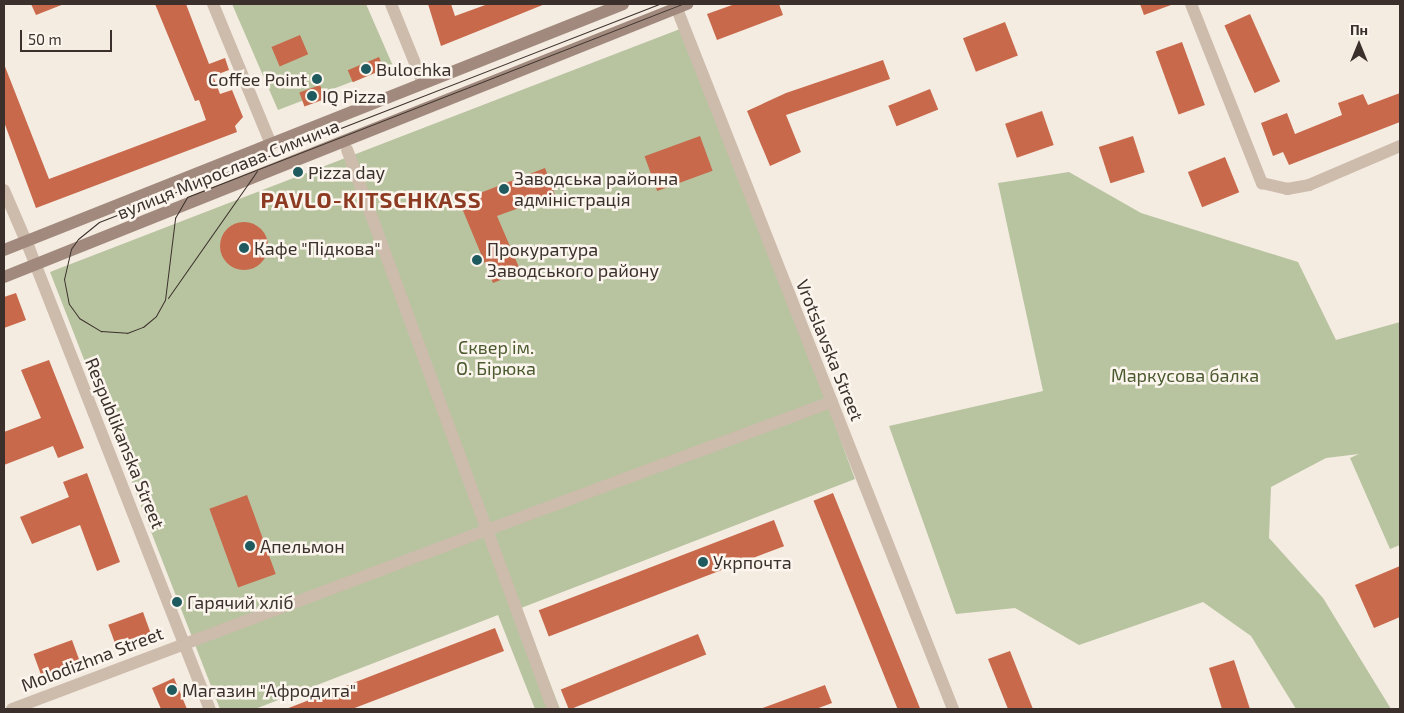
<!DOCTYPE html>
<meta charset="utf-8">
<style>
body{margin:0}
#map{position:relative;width:1404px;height:713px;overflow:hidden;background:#f4ebe1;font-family:"Exo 2",sans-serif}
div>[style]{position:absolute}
.green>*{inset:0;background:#b8c4a0}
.building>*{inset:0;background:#c8694b;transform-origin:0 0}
.round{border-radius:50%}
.street>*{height:12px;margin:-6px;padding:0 6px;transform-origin:6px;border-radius:6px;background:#cdbbac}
.secondary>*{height:12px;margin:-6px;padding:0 6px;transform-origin:6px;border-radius:6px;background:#a18a7d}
.tram>*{height:1px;margin:-0.5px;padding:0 0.5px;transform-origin:0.5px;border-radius:0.5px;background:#3b302b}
.dots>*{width:14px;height:14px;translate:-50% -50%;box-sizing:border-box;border:2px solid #fbf5ee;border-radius:50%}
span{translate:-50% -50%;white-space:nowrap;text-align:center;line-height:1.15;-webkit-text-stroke:5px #fbf5ee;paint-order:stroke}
.poi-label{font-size:18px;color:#3b302b}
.left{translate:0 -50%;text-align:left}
.right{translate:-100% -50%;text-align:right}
.street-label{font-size:18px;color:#3b302b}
.park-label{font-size:18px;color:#4a5a2e}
.district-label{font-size:22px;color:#8c3b22;font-weight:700;letter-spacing:1px}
.frame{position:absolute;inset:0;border:5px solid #3b302b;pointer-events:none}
.north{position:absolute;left:1334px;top:20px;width:50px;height:50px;-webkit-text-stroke:4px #fbf5ee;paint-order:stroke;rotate:0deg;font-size:14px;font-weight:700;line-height:20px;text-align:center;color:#3b302b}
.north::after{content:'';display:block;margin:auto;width:18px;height:22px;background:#3b302b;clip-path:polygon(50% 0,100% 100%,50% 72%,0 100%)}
.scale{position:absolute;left:20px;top:30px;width:92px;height:22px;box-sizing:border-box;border:2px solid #3b302b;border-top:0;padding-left:6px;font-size:15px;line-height:18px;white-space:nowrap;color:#3b302b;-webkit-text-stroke:4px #fbf5ee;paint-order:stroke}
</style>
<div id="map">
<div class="green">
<div style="clip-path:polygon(232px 4px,366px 4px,393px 66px,278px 110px)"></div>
<div style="clip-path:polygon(680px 29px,756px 210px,855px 479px,521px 608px,560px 709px,535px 709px,498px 615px,255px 709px,220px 709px,50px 272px)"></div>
<div style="clip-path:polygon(1069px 172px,1141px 213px,1298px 262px,1336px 340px,1400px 322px,1400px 545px,1390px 549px,1350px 458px,1359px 454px,1326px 458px,1271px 487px,1269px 538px,1323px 598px,1391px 709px,1296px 709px,1251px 636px,1203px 602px,1079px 645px,1015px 608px,956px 614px,889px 426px,1043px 391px,998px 183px)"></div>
</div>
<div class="building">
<div style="clip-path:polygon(31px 4px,64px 4px,36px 15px)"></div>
<div style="clip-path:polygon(155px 4px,186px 4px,209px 64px,225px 58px,229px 70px,213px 76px,220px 94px,232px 90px,243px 117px,235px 126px,237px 132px,36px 208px,4px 122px,4px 64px,49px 179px,206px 120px,199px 100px,195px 101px)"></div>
<div style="clip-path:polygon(428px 4px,451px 4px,455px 16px,488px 4px,545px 4px,441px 46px)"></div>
<div style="clip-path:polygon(735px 4px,779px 4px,783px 15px,717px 40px,707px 14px)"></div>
<div style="clip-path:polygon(1140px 4px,1170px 4px,1171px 5px,1144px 15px)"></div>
<div style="left:1250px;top:14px;width:74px;height:28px;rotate:66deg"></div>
<div style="left:1005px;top:22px;width:36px;height:45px;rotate:69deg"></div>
<div style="left:300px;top:35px;width:21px;height:31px;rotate:67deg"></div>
<div style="left:1182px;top:42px;width:67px;height:28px;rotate:70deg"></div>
<div style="left:379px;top:57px;width:13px;height:34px;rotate:67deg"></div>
<div style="clip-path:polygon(883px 60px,890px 79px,786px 115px,801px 152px,770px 166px,747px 111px,786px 93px)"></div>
<div style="left:320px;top:85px;width:15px;height:22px;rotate:70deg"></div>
<div style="left:930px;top:89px;width:22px;height:45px;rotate:68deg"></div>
<div style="clip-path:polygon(1400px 93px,1400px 122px,1289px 165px,1283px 152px,1273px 156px,1261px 123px,1287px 113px,1295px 134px,1342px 115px,1338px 103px,1363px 94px,1368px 105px)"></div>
<div style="left:1042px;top:111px;width:36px;height:39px;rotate:71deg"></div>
<div style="left:700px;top:136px;width:37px;height:59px;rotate:70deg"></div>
<div style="left:1133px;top:136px;width:38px;height:36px;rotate:72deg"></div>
<div style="left:1225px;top:157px;width:38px;height:40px;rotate:68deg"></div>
<div style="clip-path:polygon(545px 168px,555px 195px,497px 216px,521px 272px,493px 283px,459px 201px)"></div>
<div class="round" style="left:220px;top:222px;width:48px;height:48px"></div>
<div style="clip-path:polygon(16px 293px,26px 320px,4px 328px,4px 297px)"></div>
<div style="clip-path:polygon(49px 360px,84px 448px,58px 458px,53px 446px,4px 465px,4px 432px,41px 418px,21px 370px)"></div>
<div style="clip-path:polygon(87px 473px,120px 562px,97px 571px,80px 525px,32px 544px,20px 517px,69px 497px,63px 482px)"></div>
<div style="left:833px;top:493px;width:232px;height:21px;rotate:68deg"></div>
<div style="left:247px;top:495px;width:84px;height:40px;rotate:70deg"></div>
<div style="left:774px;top:520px;width:28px;height:252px;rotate:69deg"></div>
<div style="clip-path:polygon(1400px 566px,1400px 617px,1374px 628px,1355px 585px)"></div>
<div style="left:143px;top:612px;width:30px;height:37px;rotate:70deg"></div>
<div style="clip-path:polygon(495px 628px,504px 651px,352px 709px,286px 709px)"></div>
<div style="left:698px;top:634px;width:22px;height:148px;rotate:68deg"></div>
<div style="left:72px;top:640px;width:29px;height:41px;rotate:70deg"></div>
<div style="clip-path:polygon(1010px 651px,1033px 709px,1008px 709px,988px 659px)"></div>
<div style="clip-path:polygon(1234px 660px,1250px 709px,1222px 709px,1209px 668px)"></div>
<div style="clip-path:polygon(174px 678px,187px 709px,161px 709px,152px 688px)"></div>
<div style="clip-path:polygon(825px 685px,832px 703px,816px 709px,760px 709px)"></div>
</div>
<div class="street">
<div style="left:213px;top:4px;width:152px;rotate:67.5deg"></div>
<div style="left:391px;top:4px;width:85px;rotate:67.9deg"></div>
<div style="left:675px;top:4px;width:758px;rotate:68.48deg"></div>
<div style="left:1191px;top:4px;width:193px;rotate:68.4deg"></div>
<div style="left:1262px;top:183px;width:26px;rotate:13deg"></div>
<div style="left:1287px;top:189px;width:22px;rotate:-10deg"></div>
<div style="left:1309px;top:185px;width:99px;rotate:-23.2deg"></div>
<div style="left:4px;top:190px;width:63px;rotate:66.7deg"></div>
<div style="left:29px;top:248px;width:495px;rotate:68.6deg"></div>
<div style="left:12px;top:709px;width:508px;rotate:-20.65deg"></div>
<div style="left:487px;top:530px;width:405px;rotate:-110.2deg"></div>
<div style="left:553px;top:709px;width:191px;rotate:-110.2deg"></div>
<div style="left:487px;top:530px;width:368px;rotate:-20.4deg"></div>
</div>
<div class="secondary">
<div style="left:4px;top:250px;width:666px;rotate:-21.67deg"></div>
<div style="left:4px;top:277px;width:736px;rotate:-21.79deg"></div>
</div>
<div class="tram">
<div style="left:659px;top:4px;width:601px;rotate:158.73deg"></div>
<div style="left:99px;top:222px;width:27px;rotate:141deg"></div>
<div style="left:78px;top:239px;width:12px;rotate:125deg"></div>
<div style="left:71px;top:249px;width:31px;rotate:103deg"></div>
<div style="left:64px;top:279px;width:25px;rotate:79deg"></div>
<div style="left:69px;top:304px;width:17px;rotate:54deg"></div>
<div style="left:79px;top:318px;width:26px;rotate:31deg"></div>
<div style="left:101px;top:331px;width:26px;rotate:4deg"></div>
<div style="left:127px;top:333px;width:17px;rotate:-21deg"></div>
<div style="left:143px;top:327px;width:17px;rotate:-40deg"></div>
<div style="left:156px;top:316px;width:18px;rotate:-61deg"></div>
<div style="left:165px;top:300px;width:83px;rotate:-83deg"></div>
<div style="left:175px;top:218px;width:24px;rotate:-60deg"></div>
<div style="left:187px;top:197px;width:531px;rotate:-21.3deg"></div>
<div style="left:168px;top:298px;width:155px;rotate:-55deg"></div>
</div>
<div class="dots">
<div style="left:366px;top:69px;background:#1f5a5e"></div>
<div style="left:317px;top:79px;background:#1f5a5e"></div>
<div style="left:312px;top:96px;background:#1f5a5e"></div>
<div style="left:298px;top:172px;background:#1f5a5e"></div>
<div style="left:504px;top:189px;background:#1f5a5e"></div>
<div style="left:244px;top:248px;background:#1f5a5e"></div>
<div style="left:477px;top:260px;background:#1f5a5e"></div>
<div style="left:250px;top:546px;background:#1f5a5e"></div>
<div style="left:703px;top:562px;background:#1f5a5e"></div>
<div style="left:177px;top:602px;background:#1f5a5e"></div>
<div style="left:172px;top:690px;background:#1f5a5e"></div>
</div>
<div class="poi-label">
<span class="left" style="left:376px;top:69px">Bulochka</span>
<span class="right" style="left:307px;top:79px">Coffee Point</span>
<span class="left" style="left:322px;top:96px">IQ Pіzza</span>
<span class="left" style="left:308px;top:172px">Pizza day</span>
<span class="left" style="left:514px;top:189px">Заводська районна<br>адміністрація</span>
<span class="left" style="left:254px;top:248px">Кафе "Підкова"</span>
<span class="left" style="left:487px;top:260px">Прокуратура<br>Заводського району</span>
<span class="left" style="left:260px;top:546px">Апельмон</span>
<span class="left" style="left:713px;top:562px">Укрпочта</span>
<span class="left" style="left:187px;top:602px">Гарячий хліб</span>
<span class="left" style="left:182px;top:690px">Магазин "Афродита"</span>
</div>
<div class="street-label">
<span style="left:228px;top:169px;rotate:-22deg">вулиця Мирослава Симчича</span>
<span style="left:830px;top:350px;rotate:68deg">Vrotslavska Street</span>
<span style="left:125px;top:443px;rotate:68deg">Respublikanska Street</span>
<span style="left:92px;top:659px;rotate:-21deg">Molodizhna Street</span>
</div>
<div class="park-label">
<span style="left:496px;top:358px">Сквер ім.<br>О. Бірюка</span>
<span style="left:1185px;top:375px">Маркусова балка</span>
</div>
<div class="district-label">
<span style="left:371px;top:200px">PAVLO-KITSCHKASS</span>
</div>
<div class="frame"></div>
<div class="north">Пн</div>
<div class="scale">50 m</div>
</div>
